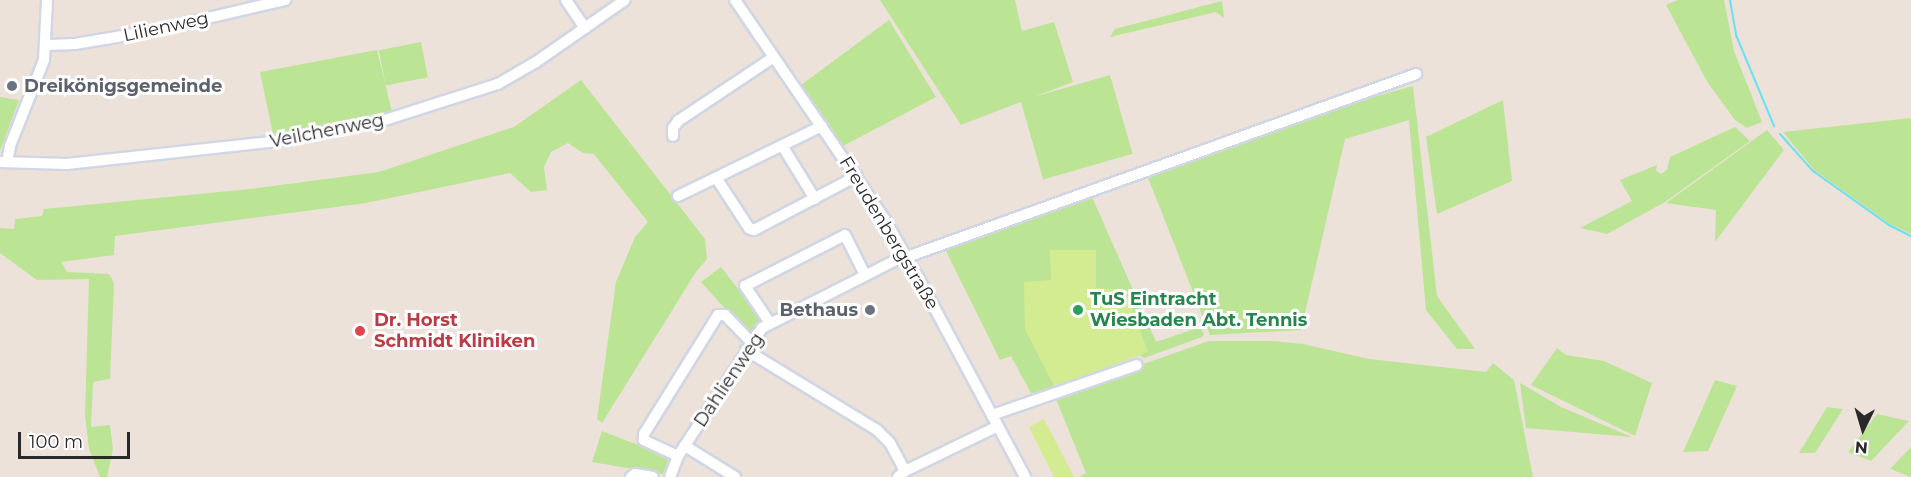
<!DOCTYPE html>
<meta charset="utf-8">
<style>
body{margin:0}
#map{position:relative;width:1911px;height:477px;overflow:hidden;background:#ece2da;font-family:Montserrat,sans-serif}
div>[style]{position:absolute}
.green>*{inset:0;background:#bce495;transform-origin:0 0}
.pitch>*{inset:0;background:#d3ec91}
.stream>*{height:2px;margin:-1px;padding:0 1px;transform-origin:1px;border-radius:1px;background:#6ae1f1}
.roads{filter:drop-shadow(2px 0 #d0d6e3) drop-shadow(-2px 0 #d0d6e3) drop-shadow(0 2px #d0d6e3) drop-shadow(0 -2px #d0d6e3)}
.minor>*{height:10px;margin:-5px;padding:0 5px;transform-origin:5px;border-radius:5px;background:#fff}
.dots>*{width:16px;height:16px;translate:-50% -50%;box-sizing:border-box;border:3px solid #fff;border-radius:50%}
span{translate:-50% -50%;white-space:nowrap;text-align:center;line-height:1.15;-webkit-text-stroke:6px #fff;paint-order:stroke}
.street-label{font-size:18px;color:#292929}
.worship-label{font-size:18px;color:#5b616d;font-weight:700}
.left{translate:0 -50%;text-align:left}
.right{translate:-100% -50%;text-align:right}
.leisure-label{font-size:18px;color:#27864d;font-weight:700}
.health-label{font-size:18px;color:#be3a42;font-weight:700}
.north{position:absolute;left:1833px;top:399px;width:60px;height:60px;-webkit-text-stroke:4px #fff;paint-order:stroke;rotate:185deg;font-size:16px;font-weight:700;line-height:24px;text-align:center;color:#292929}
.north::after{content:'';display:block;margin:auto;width:21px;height:27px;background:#292929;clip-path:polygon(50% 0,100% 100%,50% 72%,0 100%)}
.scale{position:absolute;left:18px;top:432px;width:112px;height:27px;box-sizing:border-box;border:3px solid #292929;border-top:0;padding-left:8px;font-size:18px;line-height:21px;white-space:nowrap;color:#292929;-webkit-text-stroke:4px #fff;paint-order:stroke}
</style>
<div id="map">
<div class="green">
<div style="clip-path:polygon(880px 0,1015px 0,1022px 31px,1054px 22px,1073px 82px,961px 125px)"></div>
<div style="clip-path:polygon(1678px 0,1724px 0,1734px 51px,1762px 122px,1747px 128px,1735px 120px,1708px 83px,1666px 5px)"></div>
<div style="clip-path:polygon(1222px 1px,1224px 18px,1216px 12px,1110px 37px,1115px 29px)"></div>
<div style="clip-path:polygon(889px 20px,936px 97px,843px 146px,801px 85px)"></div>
<div style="left:421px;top:42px;width:36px;height:43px;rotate:79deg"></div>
<div style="clip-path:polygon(377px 50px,392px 112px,332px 126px,273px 134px,260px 72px)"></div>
<div style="left:1110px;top:75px;width:82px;height:93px;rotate:74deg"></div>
<div style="clip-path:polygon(581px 80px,705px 239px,707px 259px,696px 272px,602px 423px,597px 419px,616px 282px,635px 237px,648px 222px,594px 154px,583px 153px,568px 143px,551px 152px,544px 167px,547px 190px,531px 192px,510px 173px,366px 203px,115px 236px,114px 255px,61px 262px,67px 272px,109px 274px,114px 283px,110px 379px,93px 382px,91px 427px,110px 425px,113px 449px,107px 477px,100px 477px,89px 449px,85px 415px,89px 279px,37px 280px,0 253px,0 228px,14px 229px,15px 219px,42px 216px,44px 209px,250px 189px,379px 172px,514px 127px)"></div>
<div style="clip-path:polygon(1413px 86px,1437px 296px,1475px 349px,1457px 349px,1426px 310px,1409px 120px,1345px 139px,1301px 330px,1210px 335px,1147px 175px,1353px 103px)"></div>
<div style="clip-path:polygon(0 97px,19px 100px,0 151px)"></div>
<div style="clip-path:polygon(1503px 100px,1512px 181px,1437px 214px,1426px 137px)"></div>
<div style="clip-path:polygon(1911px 118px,1911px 234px,1890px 224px,1814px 170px,1783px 132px)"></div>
<div style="clip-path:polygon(1735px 127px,1750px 141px,1665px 202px,1607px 234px,1580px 228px,1632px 201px,1620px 180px,1657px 165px,1656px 171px,1661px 174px,1667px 170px,1670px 157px)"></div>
<div style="clip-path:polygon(1767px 130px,1784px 150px,1715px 242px,1716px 210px,1666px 203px)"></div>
<div style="clip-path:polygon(1092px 197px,1156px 342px,1200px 327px,1204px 334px,1202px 337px,1144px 358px,1139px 355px,1147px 351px,1096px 288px,1051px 250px,1051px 281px,1025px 329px,1055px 387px,1032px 395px,1011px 356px,1000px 360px,944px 247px)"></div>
<div style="clip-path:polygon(721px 267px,762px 320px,748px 334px,701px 282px)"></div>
<div style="clip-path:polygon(1209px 341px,1273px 341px,1303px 344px,1369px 359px,1486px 372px,1493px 363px,1514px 380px,1533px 477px,1079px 477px,1086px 473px,1056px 399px,1135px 367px)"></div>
<div style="clip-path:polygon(1557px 348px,1566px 355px,1604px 361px,1652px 383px,1635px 436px,1531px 385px)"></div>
<div style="clip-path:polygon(1715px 380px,1737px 386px,1708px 451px,1683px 452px)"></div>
<div style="clip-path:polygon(1520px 383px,1561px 407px,1632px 437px,1526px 428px)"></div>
<div style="clip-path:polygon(1827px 407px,1843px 409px,1815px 453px,1799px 453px)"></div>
<div style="clip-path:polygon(1877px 414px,1909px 421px,1871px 461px,1848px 452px)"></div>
<div style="clip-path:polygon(602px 431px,669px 457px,663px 474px,592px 462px)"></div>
<div style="clip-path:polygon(1911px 447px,1911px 477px,1890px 469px)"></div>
</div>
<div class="pitch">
<div style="clip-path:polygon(1050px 250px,1096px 250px,1096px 288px,1125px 290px,1148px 352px,1055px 387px,1025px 329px,1024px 282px,1051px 280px)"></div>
<div style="clip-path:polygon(1044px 419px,1074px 477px,1054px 477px,1029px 427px)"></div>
</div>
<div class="stream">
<div style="left:1730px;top:0;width:36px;rotate:80deg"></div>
<div style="left:1736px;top:35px;width:99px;rotate:67.3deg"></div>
<div style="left:1780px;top:134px;width:50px;rotate:48.3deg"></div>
<div style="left:1813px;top:171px;width:93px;rotate:35.4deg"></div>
<div style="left:1889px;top:225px;width:25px;rotate:27deg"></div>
</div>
<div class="roads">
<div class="minor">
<div style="left:566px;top:0;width:34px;rotate:56deg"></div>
<div style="left:735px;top:0;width:266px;rotate:55.7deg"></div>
<div style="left:885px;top:220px;width:68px;rotate:60deg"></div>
<div style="left:919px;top:279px;width:225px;rotate:61.8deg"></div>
<div style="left:46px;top:45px;width:29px;rotate:-2deg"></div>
<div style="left:75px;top:44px;width:78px;rotate:-9.6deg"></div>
<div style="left:152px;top:31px;width:137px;rotate:-13.1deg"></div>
<div style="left:673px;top:136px;width:8px;rotate:-90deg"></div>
<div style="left:673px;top:128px;width:9px;rotate:-54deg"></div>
<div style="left:678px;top:121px;width:115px;rotate:-33.7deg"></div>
<div style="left:783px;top:147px;width:61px;rotate:58.4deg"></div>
<div style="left:0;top:162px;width:67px;rotate:1.7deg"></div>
<div style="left:67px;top:164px;width:212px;rotate:-6.2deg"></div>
<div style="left:278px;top:141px;width:112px;rotate:-11.3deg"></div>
<div style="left:388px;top:119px;width:115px;rotate:-17.7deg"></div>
<div style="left:498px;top:84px;width:44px;rotate:-30.1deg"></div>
<div style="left:536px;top:62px;width:108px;rotate:-34.9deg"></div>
<div style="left:7px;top:162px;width:16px;rotate:-79deg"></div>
<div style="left:10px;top:146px;width:92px;rotate:-68.4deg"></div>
<div style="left:44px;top:60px;width:60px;rotate:-87.1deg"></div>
<div style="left:717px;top:179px;width:59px;rotate:56.9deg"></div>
<div style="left:749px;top:228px;width:5px;rotate:22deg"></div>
<div style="left:754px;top:230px;width:116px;rotate:-27.7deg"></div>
<div style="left:678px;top:196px;width:160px;rotate:-25.9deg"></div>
<div style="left:907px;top:257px;width:541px;rotate:-19.77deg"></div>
<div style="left:770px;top:323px;width:45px;rotate:-124deg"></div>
<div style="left:745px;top:286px;width:112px;rotate:-27deg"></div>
<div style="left:845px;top:235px;width:45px;rotate:63.4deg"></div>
<div style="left:746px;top:350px;width:153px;rotate:31.4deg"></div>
<div style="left:877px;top:430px;width:18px;rotate:45deg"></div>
<div style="left:890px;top:443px;width:32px;rotate:62deg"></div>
<div style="left:992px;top:415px;width:153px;rotate:-19deg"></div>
<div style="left:685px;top:446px;width:59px;rotate:31.8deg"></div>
<div style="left:678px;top:456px;width:38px;rotate:-155deg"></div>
<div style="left:644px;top:440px;width:6px;rotate:-90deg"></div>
<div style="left:644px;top:434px;width:140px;rotate:-58.1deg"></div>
<div style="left:718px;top:315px;width:7px"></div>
<div style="left:725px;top:315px;width:37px;rotate:46deg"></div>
<div style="left:631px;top:477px;width:5px;rotate:-37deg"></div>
<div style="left:635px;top:474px;width:18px;rotate:9deg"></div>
<div style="left:670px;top:477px;width:22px;rotate:-69deg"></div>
<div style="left:678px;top:456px;width:153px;rotate:-56.7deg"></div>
<div style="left:762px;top:328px;width:161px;rotate:-26.9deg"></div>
<div style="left:898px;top:477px;width:9px;rotate:-41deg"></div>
<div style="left:905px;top:471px;width:103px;rotate:-25.8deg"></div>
</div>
</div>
<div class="dots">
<div style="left:12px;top:86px;background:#6b7280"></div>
<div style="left:870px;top:310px;background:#6b7280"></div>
<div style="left:1078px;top:310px;background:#2e9e5b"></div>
<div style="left:360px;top:331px;background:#e0444e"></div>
</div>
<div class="street-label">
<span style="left:166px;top:27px;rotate:-12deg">Lilienweg</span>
<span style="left:327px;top:131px;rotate:-11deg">Veilchenweg</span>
<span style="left:889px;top:233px;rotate:59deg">Freudenbergstraße</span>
<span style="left:729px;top:380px;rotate:-56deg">Dahlienweg</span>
</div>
<div class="worship-label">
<span class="left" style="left:24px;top:86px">Dreikönigsgemeinde</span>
<span class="right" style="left:858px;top:310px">Bethaus</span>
</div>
<div class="leisure-label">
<span class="left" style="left:1090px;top:310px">TuS Eintracht<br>Wiesbaden Abt. Tennis</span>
</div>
<div class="health-label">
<span class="left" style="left:374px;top:331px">Dr. Horst<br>Schmidt Kliniken</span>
</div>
<div class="north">N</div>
<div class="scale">100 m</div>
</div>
